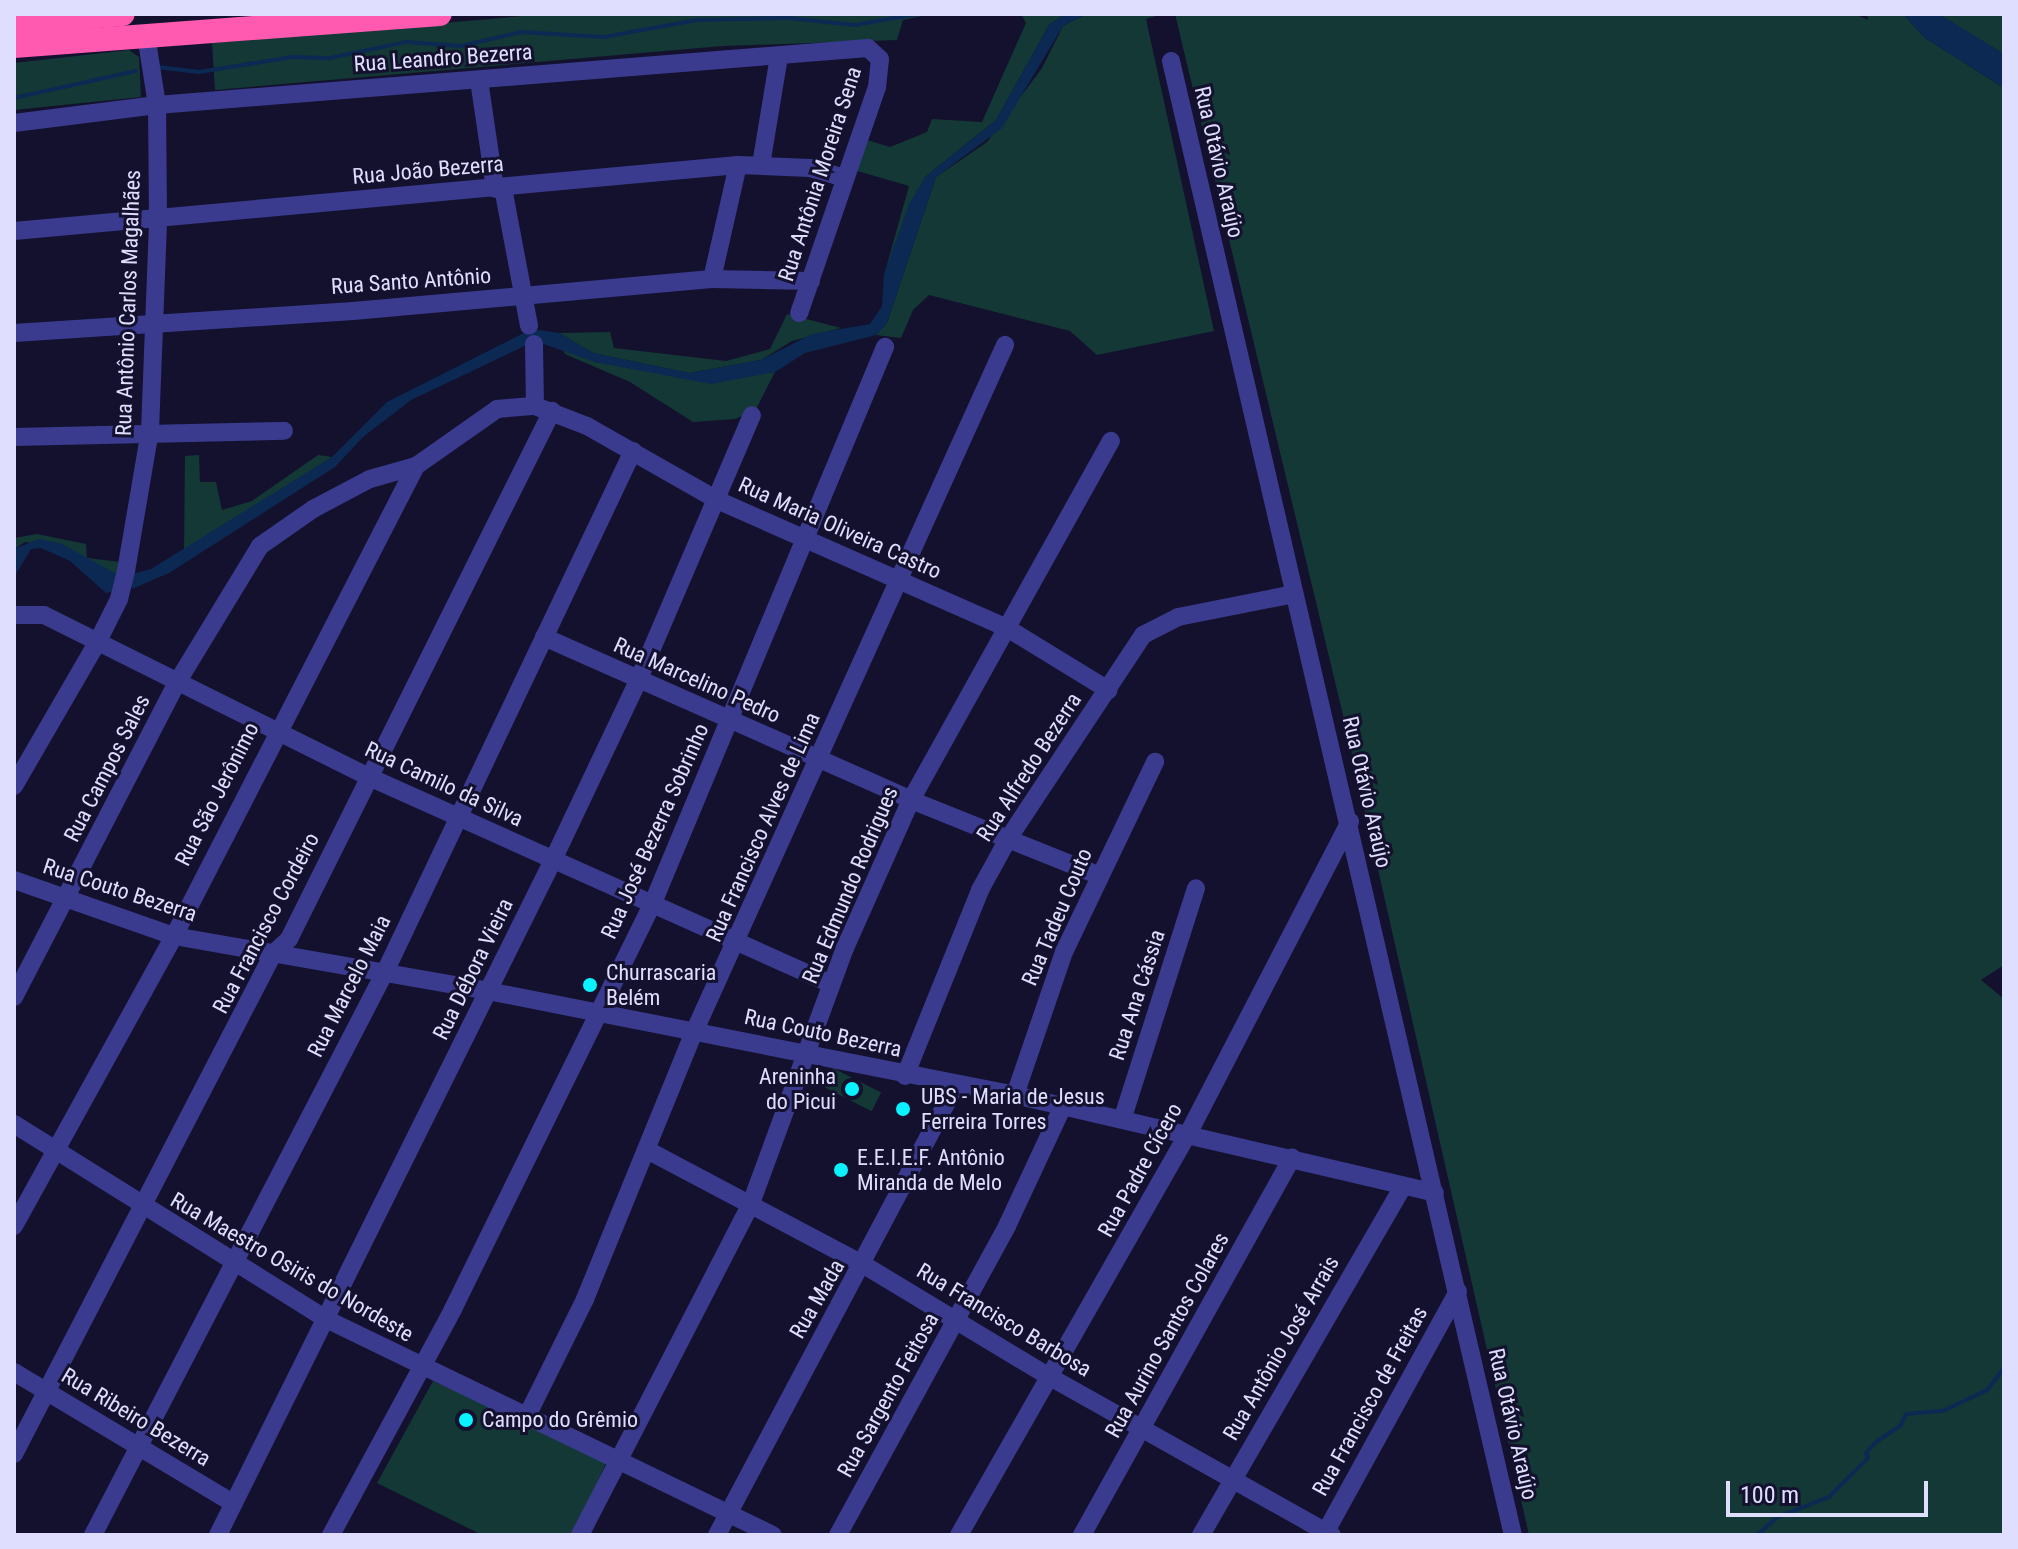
<!DOCTYPE html>
<meta charset="utf-8">
<style>
body{margin:0}
#map{position:relative;width:2018px;height:1549px;overflow:hidden;background:#14112e;font-family:"Roboto Condensed",sans-serif}
div>[style]{position:absolute}
.green>*{inset:0;background:#133835;transform-origin:0 0}
.water>*{inset:0;background:#0b2953}
.stream>*{height:4px;margin:-2px;padding:0 2px;transform-origin:2px;border-radius:2px;background:#0b2953}
.minor>*{height:18px;margin:-9px;padding:0 9px;transform-origin:9px;border-radius:9px;background:#3a3b8f}
.highway>*{height:24px;margin:-12px;padding:0 12px;transform-origin:12px;border-radius:12px;background:#ff59b0}
.dots>*{width:22px;height:22px;translate:-50% -50%;box-sizing:border-box;border:4px solid #14112e;border-radius:50%}
span{translate:-50% -50%;white-space:nowrap;text-align:center;line-height:1.15;-webkit-text-stroke:6px #14112e;paint-order:stroke}
.street-label{font-size:22px;color:#e0deff}
.poi-label{font-size:22px;color:#e0deff}
.left{translate:0 -50%;text-align:left}
.right{translate:-100% -50%;text-align:right}
.frame{position:absolute;inset:0;border:16px solid #e0deff;pointer-events:none}
.scale{position:absolute;left:1726px;top:1481px;width:202px;height:36px;box-sizing:border-box;border:4px solid #e0deff;border-top:0;padding-left:10px;font-size:24px;line-height:28px;white-space:nowrap;color:#e0deff;-webkit-text-stroke:6px #14112e;paint-order:stroke}
</style>
<div id="map">
<div class="green">
<div style="clip-path:polygon(546px 14px,931px 14px,903px 20px,897px 40px,723px 46px,215px 90px,212px 43px)"></div>
<div style="clip-path:polygon(1021px 14px,1065px 14px,1049px 25px,996px 120px,925px 177px,886px 268px,909px 186px,854px 170px,867px 140px,890px 147px,927px 132px,932px 119px,982px 122px,1026px 23px)"></div>
<div style="clip-path:polygon(1087px 14px,1163px 14px,1146px 19px,1214px 331px,1097px 355px,1070px 331px,929px 295px,913px 310px,901px 338px,876px 335px,887px 323px,936px 177px,987px 142px,1042px 68px,1063px 26px)"></div>
<div style="clip-path:polygon(1175px 14px,1855px 14px,1868px 20px,1867px 14px,1903px 14px,1925px 38px,2004px 88px,2004px 965px,1981px 980px,2004px 999px,2004px 1535px,1529px 1535px,1343px 715px)"></div>
<div style="clip-path:polygon(1939px 14px,2004px 14px,2004px 54px,1939px 15px)"></div>
<div style="clip-path:polygon(129px 50px,139px 57px,141px 97px,14px 110px,14px 63px)"></div>
<div style="clip-path:polygon(787px 314px,841px 328px,792px 341px,761px 360px,689px 373px,593px 353px,559px 333px,610px 332px,614px 348px,726px 361px,770px 349px)"></div>
<div style="clip-path:polygon(561px 346px,595px 362px,656px 372px,729px 379px,775px 372px,755px 411px,735px 419px,693px 422px,630px 382px,565px 354px)"></div>
<div style="clip-path:polygon(199px 455px,200px 482px,216px 482px,222px 510px,252px 501px,318px 455px,332px 457px,184px 551px,185px 456px)"></div>
<div style="clip-path:polygon(37px 534px,86px 544px,87px 558px,121px 562px,118px 575px,83px 560px,71px 550px,25px 542px,14px 549px,14px 538px)"></div>
<div style="left:833px;top:1068px;width:54px;height:21px;rotate:27deg"></div>
<div style="clip-path:polygon(433px 1381px,608px 1459px,573px 1535px,482px 1535px,377px 1483px)"></div>
</div>
<div class="water">
<div style="clip-path:polygon(1065px 14px,1087px 14px,1063px 26px,1002px 128px,936px 177px,887px 323px,876px 335px,805px 353px,775px 372px,711px 384px,595px 362px,535px 341px,411px 400px,363px 437px,335px 467px,169px 573px,134px 588px,106px 593px,70px 561px,41px 548px,31px 549px,14px 577px,14px 549px,39px 539px,60px 543px,122px 577px,151px 569px,332px 457px,387px 402px,532px 329px,559px 333px,593px 353px,689px 373px,761px 360px,812px 334px,870px 324px,882px 306px,884px 274px,909px 204px,925px 177px,996px 120px,1049px 25px)"></div>
<div style="clip-path:polygon(1903px 14px,1939px 14px,2004px 54px,2004px 88px,1925px 38px)"></div>
</div>
<div class="stream">
<div style="left:157px;top:67px;width:42px;rotate:6.8deg"></div>
<div style="left:199px;top:72px;width:95px;rotate:-9.1deg"></div>
<div style="left:293px;top:57px;width:37px;rotate:2deg"></div>
<div style="left:330px;top:58px;width:78px;rotate:-11.9deg"></div>
<div style="left:406px;top:42px;width:55px;rotate:4.2deg"></div>
<div style="left:461px;top:46px;width:62px;rotate:-13.1deg"></div>
<div style="left:521px;top:32px;width:83px;rotate:3.4deg"></div>
<div style="left:604px;top:37px;width:96px;rotate:-10.3deg"></div>
<div style="left:698px;top:20px;width:90px;rotate:-1.3deg"></div>
<div style="left:788px;top:18px;width:67px;rotate:6deg"></div>
<div style="left:855px;top:25px;width:63px;rotate:-10.1deg"></div>
<div style="left:14px;top:98px;width:125px;rotate:-12.5deg"></div>
<div style="left:1757px;top:1535px;width:28px;rotate:-41deg"></div>
<div style="left:1778px;top:1517px;width:55px;rotate:-21.4deg"></div>
<div style="left:1829px;top:1497px;width:55px;rotate:-45deg"></div>
<div style="left:1868px;top:1458px;width:5px;rotate:-112deg"></div>
<div style="left:1866px;top:1453px;width:15px;rotate:-48deg"></div>
<div style="left:1876px;top:1442px;width:29px;rotate:-34deg"></div>
<div style="left:1900px;top:1426px;width:13px;rotate:-63deg"></div>
<div style="left:1906px;top:1414px;width:37px;rotate:-5deg"></div>
<div style="left:1943px;top:1411px;width:49px;rotate:-25.5deg"></div>
<div style="left:1987px;top:1390px;width:28px;rotate:-52deg"></div>
</div>
<div class="minor">
<div style="left:1171px;top:61px;width:1513px;rotate:76.94deg"></div>
<div style="left:479px;top:80px;width:110px;rotate:81.6deg"></div>
<div style="left:14px;top:123px;width:144px;rotate:-7.2deg"></div>
<div style="left:157px;top:105px;width:713px;rotate:-4.58deg"></div>
<div style="left:868px;top:48px;width:16px;rotate:43deg"></div>
<div style="left:880px;top:59px;width:28px;rotate:96deg"></div>
<div style="left:877px;top:87px;width:239px;rotate:109deg"></div>
<div style="left:761px;top:165px;width:110px;rotate:-80.6deg"></div>
<div style="left:503px;top:188px;width:140px;rotate:79.3deg"></div>
<div style="left:14px;top:231px;width:727px;rotate:-5.21deg"></div>
<div style="left:738px;top:165px;width:72px;rotate:2.4deg"></div>
<div style="left:810px;top:168px;width:36px;rotate:16deg"></div>
<div style="left:712px;top:279px;width:117px;rotate:-77.2deg"></div>
<div style="left:14px;top:333px;width:340px;rotate:-3.7deg"></div>
<div style="left:353px;top:311px;width:360px;rotate:-5.1deg"></div>
<div style="left:712px;top:279px;width:99px;rotate:1.2deg"></div>
<div style="left:534px;top:344px;width:62px;rotate:89.1deg"></div>
<div style="left:535px;top:406px;width:56px;rotate:21deg"></div>
<div style="left:587px;top:426px;width:150px;rotate:29.6deg"></div>
<div style="left:717px;top:500px;width:317px;rotate:23.8deg"></div>
<div style="left:1007px;top:628px;width:119px;rotate:31.5deg"></div>
<div style="left:14px;top:437px;width:270px;rotate:-1.3deg"></div>
<div style="left:14px;top:615px;width:30px"></div>
<div style="left:44px;top:615px;width:363px;rotate:26.5deg"></div>
<div style="left:369px;top:777px;width:506px;rotate:24.13deg"></div>
<div style="left:544px;top:637px;width:402px;rotate:23.9deg"></div>
<div style="left:911px;top:800px;width:201px;rotate:21.9deg"></div>
<div style="left:14px;top:786px;width:165px;rotate:-59.9deg"></div>
<div style="left:97px;top:643px;width:49px;rotate:-63.4deg"></div>
<div style="left:119px;top:599px;width:29px;rotate:-76deg"></div>
<div style="left:126px;top:571px;width:142px;rotate:-80.3deg"></div>
<div style="left:150px;top:431px;width:213px;rotate:-87.8deg"></div>
<div style="left:158px;top:218px;width:113px;rotate:-90.5deg"></div>
<div style="left:157px;top:105px;width:71px;rotate:-98.9deg"></div>
<div style="left:14px;top:880px;width:170px;rotate:19.3deg"></div>
<div style="left:174px;top:936px;width:319px;rotate:9.9deg"></div>
<div style="left:488px;top:991px;width:537px;rotate:11.16deg"></div>
<div style="left:1015px;top:1095px;width:431px;rotate:13.1deg"></div>
<div style="left:14px;top:997px;width:356px;rotate:-62.6deg"></div>
<div style="left:178px;top:681px;width:158px;rotate:-58.7deg"></div>
<div style="left:260px;top:546px;width:65px;rotate:-34.9deg"></div>
<div style="left:313px;top:509px;width:64px;rotate:-27.8deg"></div>
<div style="left:370px;top:479px;width:48px;rotate:-15.8deg"></div>
<div style="left:416px;top:466px;width:99px;rotate:-35.1deg"></div>
<div style="left:497px;top:409px;width:38px;rotate:-5deg"></div>
<div style="left:905px;top:1076px;width:201px;rotate:-68deg"></div>
<div style="left:980px;top:890px;width:58px;rotate:-61.2deg"></div>
<div style="left:1008px;top:839px;width:245px;rotate:-56.5deg"></div>
<div style="left:1143px;top:635px;width:39px;rotate:-27deg"></div>
<div style="left:1178px;top:617px;width:118px;rotate:-11.2deg"></div>
<div style="left:1015px;top:1095px;width:151px;rotate:-71.1deg"></div>
<div style="left:1064px;top:952px;width:211px;rotate:-64.4deg"></div>
<div style="left:1123px;top:1117px;width:240px;rotate:-72.3deg"></div>
<div style="left:14px;top:1124px;width:370px;rotate:32deg"></div>
<div style="left:328px;top:1320px;width:494px;rotate:25.8deg"></div>
<div style="left:649px;top:1151px;width:243px;rotate:27.9deg"></div>
<div style="left:864px;top:1265px;width:217px;rotate:31.1deg"></div>
<div style="left:1050px;top:1377px;width:323px;rotate:29.3deg"></div>
<div style="left:14px;top:1226px;width:331px;rotate:-61.1deg"></div>
<div style="left:174px;top:936px;width:529px;rotate:-62.76deg"></div>
<div style="left:14px;top:1372px;width:255px;rotate:30.9deg"></div>
<div style="left:527px;top:1416px;width:131px;rotate:-63.6deg"></div>
<div style="left:585px;top:1299px;width:291px;rotate:-67.8deg"></div>
<div style="left:695px;top:1030px;width:752px;rotate:-65.65deg"></div>
<div style="left:14px;top:1454px;width:563px;rotate:-62.62deg"></div>
<div style="left:273px;top:954px;width:22px;rotate:-43deg"></div>
<div style="left:289px;top:939px;width:590px;rotate:-63.52deg"></div>
<div style="left:93px;top:1535px;width:634px;rotate:-62.59deg"></div>
<div style="left:385px;top:972px;width:577px;rotate:-64.55deg"></div>
<div style="left:218px;top:1535px;width:754px;rotate:-63.6deg"></div>
<div style="left:553px;top:860px;width:198px;rotate:-64.6deg"></div>
<div style="left:638px;top:681px;width:289px;rotate:-66.8deg"></div>
<div style="left:331px;top:1535px;width:257px;rotate:-61.6deg"></div>
<div style="left:453px;top:1309px;width:450px;rotate:-63.8deg"></div>
<div style="left:652px;top:905px;width:605px;rotate:-67.34deg"></div>
<div style="left:580px;top:1535px;width:370px;rotate:-62.7deg"></div>
<div style="left:750px;top:1206px;width:275px;rotate:-69.8deg"></div>
<div style="left:845px;top:948px;width:162px;rotate:-66deg"></div>
<div style="left:911px;top:800px;width:411px;rotate:-60.9deg"></div>
<div style="left:717px;top:1535px;width:510px;rotate:-62.03deg"></div>
<div style="left:838px;top:1535px;width:352px;rotate:-61.3deg"></div>
<div style="left:1007px;top:1226px;width:132px;rotate:-65deg"></div>
<div style="left:959px;top:1535px;width:462px;rotate:-60.3deg"></div>
<div style="left:1188px;top:1134px;width:352px;rotate:-62.6deg"></div>
<div style="left:1082px;top:1535px;width:432px;rotate:-60.9deg"></div>
<div style="left:1201px;top:1535px;width:403px;rotate:-59.9deg"></div>
<div style="left:1324px;top:1535px;width:278px;rotate:-61.2deg"></div>
</div>
<div class="highway">
<div style="left:14px;top:23px;width:109px;rotate:-4.7deg"></div>
<div style="left:14px;top:46px;width:427px;rotate:-4.3deg"></div>
</div>
<div class="dots">
<div style="left:590px;top:985px;background:#0af2ff"></div>
<div style="left:852px;top:1089px;background:#0af2ff"></div>
<div style="left:903px;top:1109px;background:#0af2ff"></div>
<div style="left:841px;top:1170px;background:#0af2ff"></div>
<div style="left:466px;top:1420px;background:#0af2ff"></div>
</div>
<div class="street-label">
<span style="left:443px;top:58px;rotate:-4deg">Rua Leandro Bezerra</span>
<span style="left:1219px;top:162px;rotate:77deg">Rua Otávio Araújo</span>
<span style="left:428px;top:170px;rotate:-5deg">Rua João Bezerra</span>
<span style="left:820px;top:174px;rotate:-72deg">Rua Antônia Moreira Sena</span>
<span style="left:411px;top:281px;rotate:-4deg">Rua Santo Antônio</span>
<span style="left:128px;top:303px;rotate:-88deg">Rua Antônio Carlos Magalhães</span>
<span style="left:840px;top:528px;rotate:24deg">Rua Maria Oliveira Castro</span>
<span style="left:697px;top:680px;rotate:24deg">Rua Marcelino Pedro</span>
<span style="left:1029px;top:767px;rotate:-57deg">Rua Alfredo Bezerra</span>
<span style="left:107px;top:768px;rotate:-63deg">Rua Campos Sales</span>
<span style="left:444px;top:784px;rotate:25deg">Rua Camilo da Silva</span>
<span style="left:1367px;top:792px;rotate:77deg">Rua Otávio Araújo</span>
<span style="left:217px;top:794px;rotate:-63deg">Rua São Jerônimo</span>
<span style="left:763px;top:827px;rotate:-66deg">Rua Francisco Alves de Lima</span>
<span style="left:655px;top:831px;rotate:-66deg">Rua José Bezerra Sobrinho</span>
<span style="left:850px;top:885px;rotate:-67deg">Rua Edmundo Rodrigues</span>
<span style="left:120px;top:890px;rotate:18deg">Rua Couto Bezerra</span>
<span style="left:1057px;top:917px;rotate:-67deg">Rua Tadeu Couto</span>
<span style="left:266px;top:923px;rotate:-62deg">Rua Francisco Cordeiro</span>
<span style="left:473px;top:969px;rotate:-64deg">Rua Débora Vieira</span>
<span style="left:349px;top:986px;rotate:-63deg">Rua Marcelo Maia</span>
<span style="left:1137px;top:995px;rotate:-72deg">Rua Ana Cássia</span>
<span style="left:823px;top:1033px;rotate:12deg">Rua Couto Bezerra</span>
<span style="left:1140px;top:1170px;rotate:-61deg">Rua Padre Cícero</span>
<span style="left:292px;top:1267px;rotate:30deg">Rua Maestro Osiris do Nordeste</span>
<span style="left:817px;top:1299px;rotate:-60deg">Rua Mada</span>
<span style="left:1004px;top:1320px;rotate:31deg">Rua Francisco Barbosa</span>
<span style="left:1167px;top:1335px;rotate:-61deg">Rua Aurino Santos Colares</span>
<span style="left:1281px;top:1348px;rotate:-60deg">Rua Antônio José Arrais</span>
<span style="left:888px;top:1395px;rotate:-61deg">Rua Sargento Feitosa</span>
<span style="left:1370px;top:1401px;rotate:-61deg">Rua Francisco de Freitas</span>
<span style="left:136px;top:1417px;rotate:31deg">Rua Ribeiro Bezerra</span>
<span style="left:1513px;top:1424px;rotate:77deg">Rua Otávio Araújo</span>
</div>
<div class="poi-label">
<span class="left" style="left:606px;top:985px">Churrascaria<br>Belém</span>
<span class="right" style="left:836px;top:1089px">Areninha<br>do Picui</span>
<span class="left" style="left:921px;top:1109px">UBS - Maria de Jesus<br>Ferreira Torres</span>
<span class="left" style="left:857px;top:1170px">E.E.I.E.F. Antônio<br>Miranda de Melo</span>
<span class="left" style="left:482px;top:1420px">Campo do Grêmio</span>
</div>
<div class="frame"></div>
<div class="scale">100 m</div>
</div>
